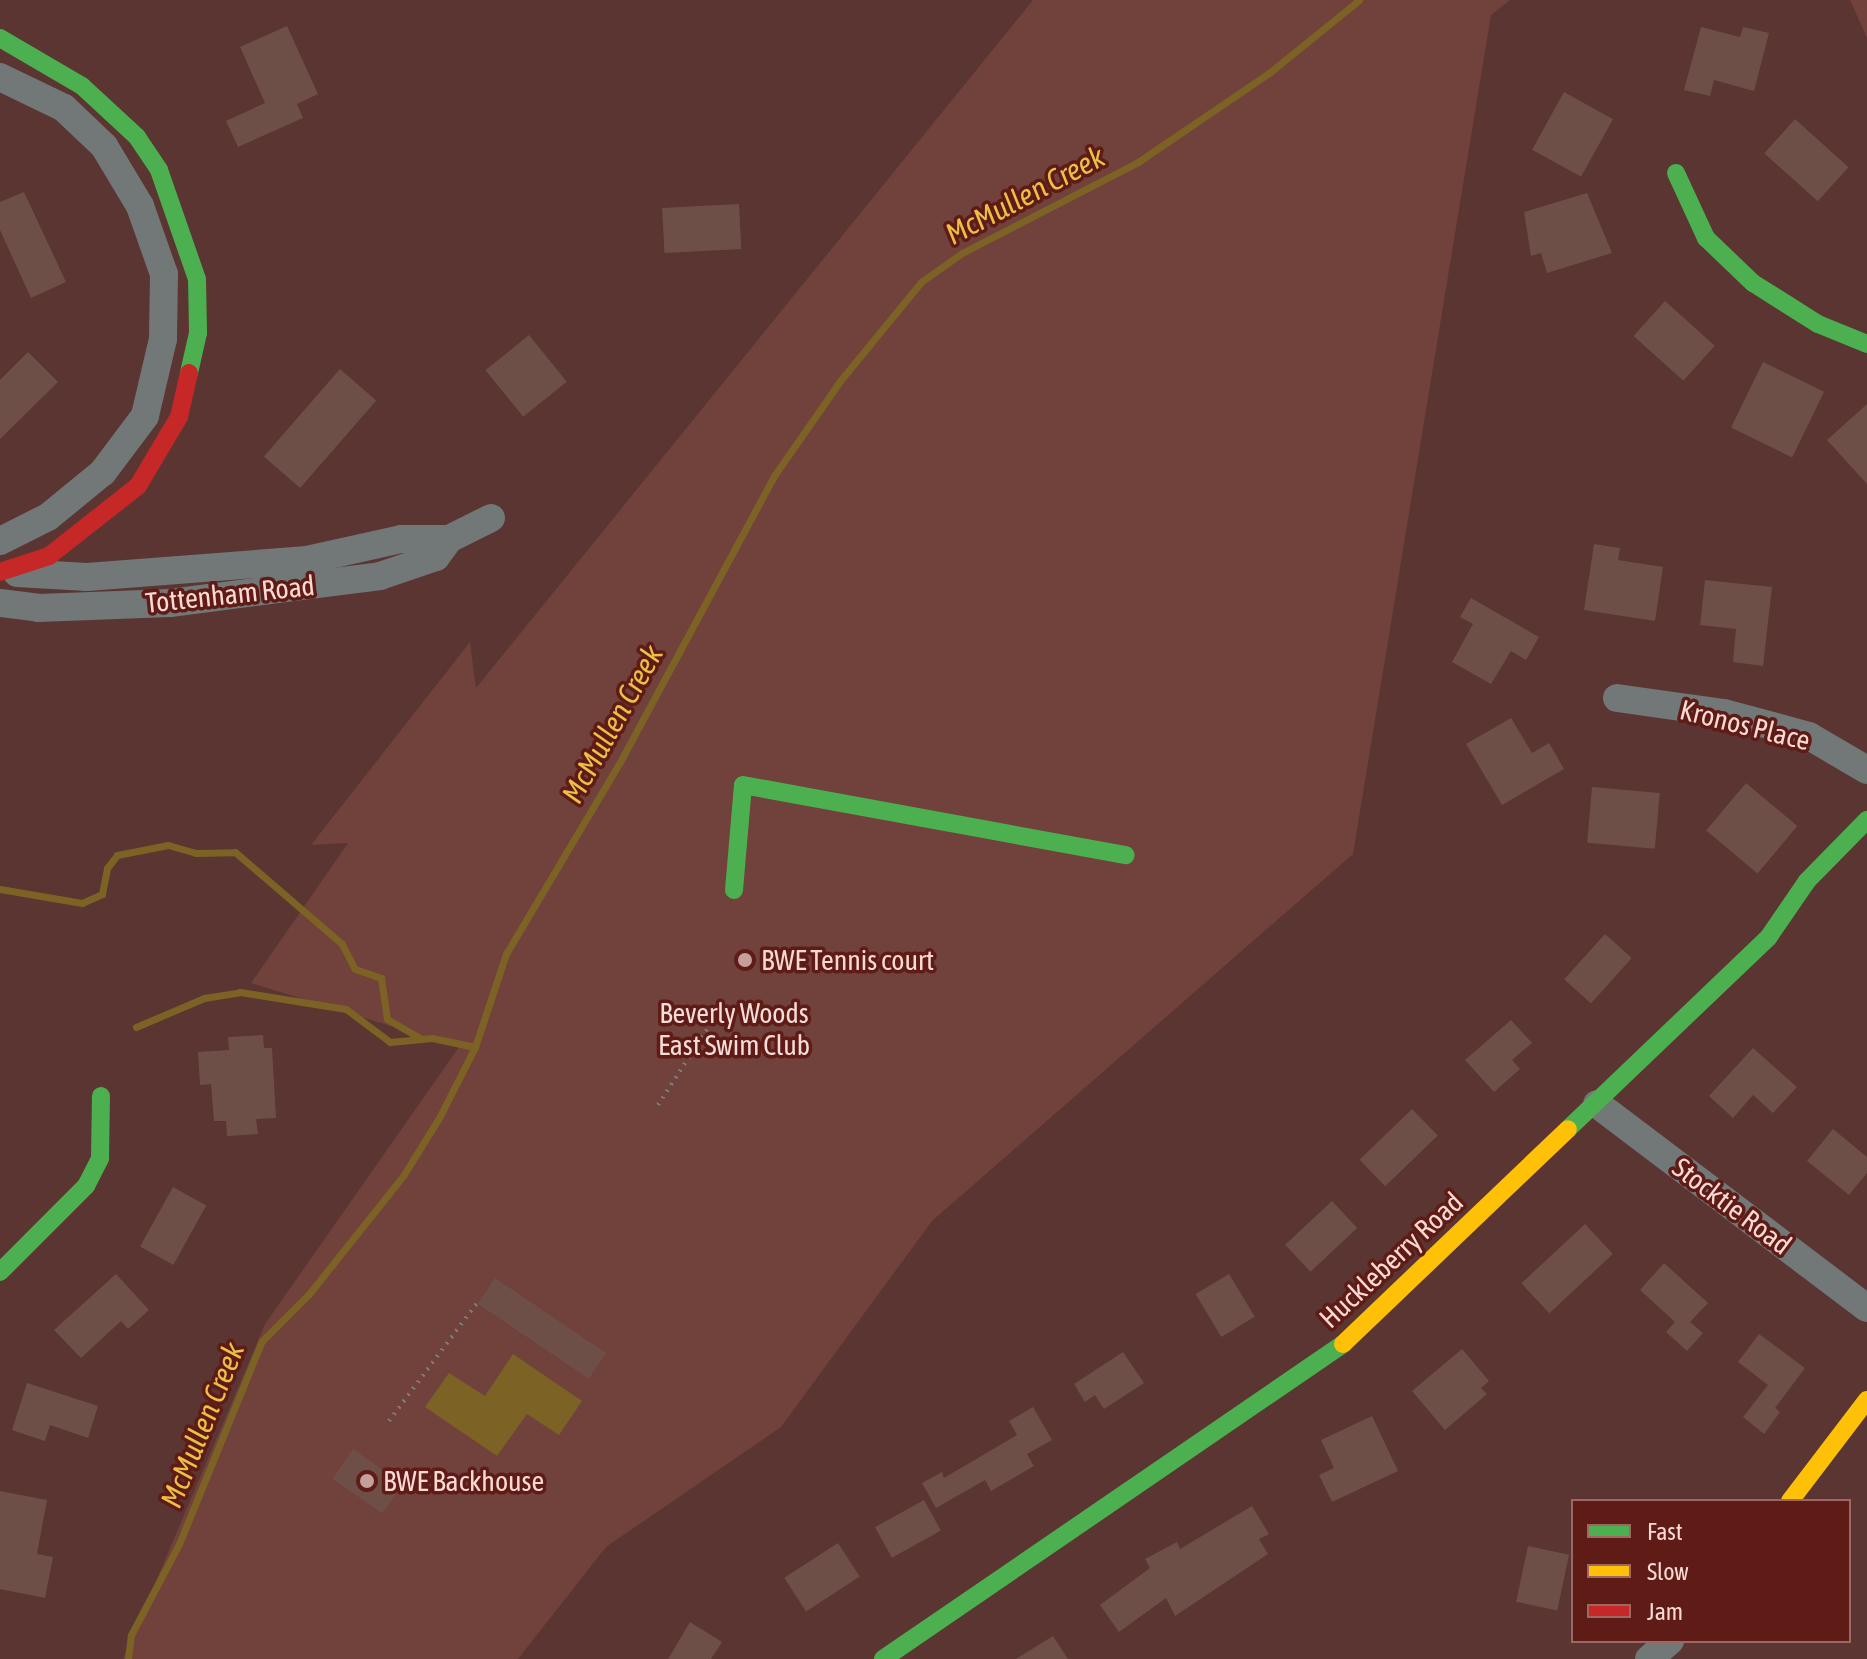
<!DOCTYPE html>
<style>
body{margin:0}
#map{position:relative;width:1867px;height:1659px;overflow:hidden;background:#5a3531;font-family:"Asap Condensed",sans-serif}
div>[style]{position:absolute}
.green>*{inset:0;background:#71413b}
.water>*{inset:0;background:#7c6224}
.stream>*{height:7px;margin:-3.5px;padding:0 3.5px;transform-origin:3.5px;border-radius:3.5px;background:#7c6224}
.building>*{inset:0;background:#6e4f47;transform-origin:0 0}
.path>*{height:4px;margin-top:-2px;transform-origin:0;background:repeating-linear-gradient(90deg,#7f7a79 0 2px,transparent 0 8px)}
.street>*{height:28px;margin:-14px;padding:0 14px;transform-origin:14px;border-radius:14px;background:#727778}
.fast>*{height:18px;margin:-9px;padding:0 9px;transform-origin:9px;border-radius:9px;background:#4caf50}
.slow>*{height:18px;margin:-9px;padding:0 9px;transform-origin:9px;border-radius:9px;background:#ffc107}
.jam>*{height:18px;margin:-9px;padding:0 9px;transform-origin:9px;border-radius:9px;background:#c62828}
.dots>*{width:22px;height:22px;translate:-50% -50%;box-sizing:border-box;border:4px solid #5f1b16;border-radius:50%}
span{translate:-50% -50%;white-space:nowrap;text-align:center;line-height:1.15;-webkit-text-stroke:7px #5f1b16;paint-order:stroke}
.street-label{font-size:28px;color:#fcdad4}
.poi-label{font-size:28px;color:#fcdad4}
.left{translate:0 -50%;text-align:left}
.park-label{font-size:28px;color:#f6ddd9}
.water-label{font-size:30px;color:#ecc047;font-style:italic}
.legend{position:absolute;left:1571px;top:1499px;width:280px;height:144px;box-sizing:border-box;background:#5f1b16;border:2px solid #9e6762;margin:0;padding:10px 14px;list-style:none;font-size:24px;color:#fcdad4}
.legend li{display:flex;align-items:center;gap:16px;height:40px}
.legend b{width:40px;border:2px solid #9e6762}
</style>
<div id="map">
<div class="green">
<div style="clip-path:polygon(1033px 0,1510px 0,1491px 15px,1353px 854px,932px 1221px,781px 1427px,606px 1547px,518px 1659px,123px 1659px,265px 1324px,459px 1047px,251px 983px,348px 843px,311px 845px,470px 642px,476px 688px)"></div>
<div style="clip-path:polygon(1850px 0,1867px 0,1867px 38px)"></div>
</div>
<div class="water">
<div style="clip-path:polygon(513px 1354px,582px 1401px,559px 1435px,527px 1414px,497px 1456px,425px 1407px,449px 1373px,485px 1396px)"></div>
</div>
<div class="stream">
<div style="left:0;top:889px;width:83px;rotate:9.7deg"></div>
<div style="left:82px;top:903px;width:22px;rotate:-24deg"></div>
<div style="left:102px;top:894px;width:26px;rotate:-79deg"></div>
<div style="left:107px;top:868px;width:16px;rotate:-52deg"></div>
<div style="left:117px;top:855px;width:52px;rotate:-11.1deg"></div>
<div style="left:168px;top:845px;width:29px;rotate:16deg"></div>
<div style="left:196px;top:853px;width:39px;rotate:-1deg"></div>
<div style="left:235px;top:852px;width:141px;rotate:40.7deg"></div>
<div style="left:342px;top:944px;width:28px;rotate:63deg"></div>
<div style="left:355px;top:969px;width:28px;rotate:19deg"></div>
<div style="left:381px;top:978px;width:41px;rotate:81.7deg"></div>
<div style="left:387px;top:1019px;width:39px;rotate:30deg"></div>
<div style="left:136px;top:1027px;width:74px;rotate:-23.1deg"></div>
<div style="left:204px;top:998px;width:36px;rotate:-9deg"></div>
<div style="left:240px;top:992px;width:107px;rotate:9.1deg"></div>
<div style="left:346px;top:1009px;width:55px;rotate:36.9deg"></div>
<div style="left:390px;top:1042px;width:42px;rotate:-5.4deg"></div>
<div style="left:432px;top:1038px;width:44px;rotate:11.8deg"></div>
<div style="left:128px;top:1659px;width:24px;rotate:-83deg"></div>
<div style="left:131px;top:1635px;width:103px;rotate:-62.2deg"></div>
<div style="left:179px;top:1544px;width:219px;rotate:-67.8deg"></div>
<div style="left:262px;top:1341px;width:66px;rotate:-45deg"></div>
<div style="left:309px;top:1294px;width:151px;rotate:-51.5deg"></div>
<div style="left:403px;top:1176px;width:68px;rotate:-58.2deg"></div>
<div style="left:439px;top:1118px;width:80px;rotate:-63.1deg"></div>
<div style="left:475px;top:1047px;width:98px;rotate:-71.6deg"></div>
<div style="left:506px;top:954px;width:223px;rotate:-59.3deg"></div>
<div style="left:620px;top:762px;width:325px;rotate:-61.7deg"></div>
<div style="left:774px;top:476px;width:116px;rotate:-55.2deg"></div>
<div style="left:840px;top:381px;width:128px;rotate:-50.7deg"></div>
<div style="left:921px;top:282px;width:50px;rotate:-35.3deg"></div>
<div style="left:962px;top:253px;width:198px;rotate:-27.3deg"></div>
<div style="left:1138px;top:162px;width:158px;rotate:-34.2deg"></div>
<div style="left:1269px;top:73px;width:116px;rotate:-39deg"></div>
</div>
<div class="building">
<div style="clip-path:polygon(287px 26px,318px 94px,297px 104px,303px 118px,238px 147px,226px 121px,265px 103px,240px 47px)"></div>
<div style="clip-path:polygon(1701px 27px,1740px 37px,1743px 27px,1769px 33px,1754px 91px,1714px 80px,1710px 96px,1684px 90px)"></div>
<div style="left:1564px;top:92px;width:56px;height:66px;rotate:29deg"></div>
<div style="left:1795px;top:119px;width:72px;height:46px;rotate:42deg"></div>
<div style="clip-path:polygon(24px 192px,66px 282px,31px 298px,0 230px,0 202px)"></div>
<div style="clip-path:polygon(1587px 193px,1612px 253px,1547px 273px,1541px 253px,1531px 256px,1524px 212px)"></div>
<div style="left:739px;top:204px;width:45px;height:77px;rotate:87deg"></div>
<div style="left:1665px;top:301px;width:67px;height:47px;rotate:42deg"></div>
<div style="left:529px;top:335px;width:60px;height:56px;rotate:51deg"></div>
<div style="clip-path:polygon(28px 352px,58px 382px,0 439px,0 380px)"></div>
<div style="left:1763px;top:362px;width:68px;height:73px;rotate:26deg"></div>
<div style="left:340px;top:369px;width:48px;height:116px;rotate:41deg"></div>
<div style="clip-path:polygon(1867px 404px,1867px 484px,1827px 440px)"></div>
<div style="clip-path:polygon(1594px 544px,1620px 548px,1618px 560px,1663px 567px,1655px 621px,1584px 610px)"></div>
<div style="clip-path:polygon(1705px 580px,1772px 587px,1763px 666px,1733px 662px,1736px 629px,1700px 625px)"></div>
<div style="clip-path:polygon(1471px 598px,1539px 637px,1526px 660px,1511px 651px,1491px 684px,1452px 662px,1473px 624px,1460px 617px)"></div>
<div style="clip-path:polygon(1511px 718px,1532px 753px,1549px 743px,1564px 769px,1502px 805px,1466px 744px)"></div>
<div style="left:1746px;top:783px;width:67px;height:62px;rotate:40deg"></div>
<div style="left:1592px;top:787px;width:68px;height:56px;rotate:5deg"></div>
<div style="left:1605px;top:934px;width:36px;height:61px;rotate:42deg"></div>
<div style="clip-path:polygon(1511px 1020px,1532px 1043px,1512px 1060px,1520px 1069px,1494px 1092px,1465px 1060px)"></div>
<div style="clip-path:polygon(263px 1035px,264px 1048px,272px 1048px,276px 1118px,256px 1119px,258px 1134px,227px 1136px,226px 1121px,214px 1121px,211px 1084px,200px 1085px,198px 1052px,229px 1050px,228px 1037px)"></div>
<div style="clip-path:polygon(1753px 1048px,1797px 1087px,1773px 1113px,1753px 1095px,1733px 1118px,1709px 1096px)"></div>
<div style="left:1412px;top:1109px;width:37px;height:73px;rotate:46deg"></div>
<div style="clip-path:polygon(1833px 1129px,1867px 1157px,1867px 1173px,1849px 1195px,1807px 1161px)"></div>
<div style="left:173px;top:1187px;width:38px;height:68px;rotate:29deg"></div>
<div style="left:1332px;top:1201px;width:37px;height:64px;rotate:47deg"></div>
<div style="left:1585px;top:1224px;width:41px;height:87px;rotate:47deg"></div>
<div style="clip-path:polygon(1664px 1263px,1708px 1303px,1690px 1322px,1703px 1333px,1687px 1351px,1666px 1332px,1675px 1322px,1640px 1290px)"></div>
<div style="clip-path:polygon(116px 1274px,149px 1310px,128px 1329px,121px 1321px,81px 1358px,54px 1330px)"></div>
<div style="left:1229px;top:1274px;width:50px;height:39px;rotate:59deg"></div>
<div style="left:495px;top:1278px;width:134px;height:31px;rotate:34deg"></div>
<div style="clip-path:polygon(1759px 1334px,1805px 1368px,1775px 1408px,1780px 1412px,1764px 1434px,1743px 1417px,1768px 1385px,1738px 1362px)"></div>
<div style="clip-path:polygon(1462px 1349px,1489px 1381px,1481px 1388px,1487px 1394px,1445px 1430px,1412px 1391px)"></div>
<div style="clip-path:polygon(1123px 1352px,1144px 1383px,1104px 1409px,1095px 1395px,1085px 1402px,1074px 1384px)"></div>
<div style="clip-path:polygon(27px 1383px,98px 1406px,88px 1438px,50px 1425px,45px 1441px,12px 1430px)"></div>
<div style="clip-path:polygon(1033px 1407px,1052px 1440px,1027px 1454px,1034px 1466px,991px 1491px,985px 1480px,936px 1508px,922px 1483px,942px 1472px,944px 1478px,1017px 1435px,1009px 1421px)"></div>
<div style="clip-path:polygon(1372px 1416px,1398px 1471px,1332px 1502px,1319px 1475px,1334px 1468px,1321px 1440px)"></div>
<div style="left:353px;top:1449px;width:61px;height:36px;rotate:35deg"></div>
<div style="clip-path:polygon(0 1491px,47px 1500px,37px 1554px,53px 1557px,45px 1598px,0 1589px)"></div>
<div style="left:924px;top:1500px;width:35px;height:56px;rotate:61deg"></div>
<div style="clip-path:polygon(1252px 1506px,1269px 1534px,1259px 1539px,1268px 1554px,1175px 1616px,1166px 1598px,1119px 1632px,1100px 1605px,1150px 1568px,1145px 1559px,1177px 1542px,1180px 1549px)"></div>
<div style="left:838px;top:1543px;width:40px;height:64px;rotate:57deg"></div>
<div style="left:1528px;top:1546px;width:42px;height:57px;rotate:12deg"></div>
<div style="clip-path:polygon(690px 1622px,722px 1642px,711px 1659px,668px 1659px)"></div>
<div style="clip-path:polygon(1053px 1636px,1068px 1659px,1016px 1659px)"></div>
</div>
<div class="path">
<div style="left:658px;top:1105px;width:94px;rotate:-57.2deg"></div>
<div style="left:389px;top:1421px;width:147px;rotate:-53.3deg"></div>
</div>
<div class="street">
<div style="left:0;top:77px;width:71px;rotate:25.8deg"></div>
<div style="left:64px;top:108px;width:55px;rotate:43.5deg"></div>
<div style="left:104px;top:146px;width:70px;rotate:59deg"></div>
<div style="left:140px;top:206px;width:72px;rotate:70.6deg"></div>
<div style="left:164px;top:274px;width:65px;rotate:90.9deg"></div>
<div style="left:163px;top:339px;width:79px;rotate:103.2deg"></div>
<div style="left:145px;top:416px;width:70px;rotate:126.9deg"></div>
<div style="left:103px;top:472px;width:71px;rotate:140.7deg"></div>
<div style="left:48px;top:517px;width:54px;rotate:153.4deg"></div>
<div style="left:17px;top:573px;width:70px;rotate:3.3deg"></div>
<div style="left:87px;top:577px;width:221px;rotate:-4.4deg"></div>
<div style="left:307px;top:560px;width:96px;rotate:-12.6deg"></div>
<div style="left:401px;top:539px;width:48px"></div>
<div style="left:449px;top:539px;width:47px;rotate:-26.6deg"></div>
<div style="left:0;top:603px;width:38px;rotate:7deg"></div>
<div style="left:38px;top:608px;width:132px;rotate:-2.2deg"></div>
<div style="left:170px;top:603px;width:212px;rotate:-7.3deg"></div>
<div style="left:380px;top:576px;width:59px;rotate:-18.7deg"></div>
<div style="left:436px;top:557px;width:22px;rotate:-54deg"></div>
<div style="left:1617px;top:698px;width:108px;rotate:8deg"></div>
<div style="left:1724px;top:713px;width:88px;rotate:15.1deg"></div>
<div style="left:1809px;top:736px;width:67px;rotate:30.4deg"></div>
<div style="left:1597px;top:1104px;width:338px;rotate:37.1deg"></div>
<div style="left:1649px;top:1659px;width:28px;rotate:-41deg"></div>
</div>
<div class="fast">
<div style="left:0;top:38px;width:95px;rotate:30.3deg"></div>
<div style="left:82px;top:86px;width:75px;rotate:42.8deg"></div>
<div style="left:137px;top:137px;width:40px;rotate:56deg"></div>
<div style="left:159px;top:170px;width:115px;rotate:70.8deg"></div>
<div style="left:197px;top:279px;width:54px;rotate:88.9deg"></div>
<div style="left:198px;top:333px;width:41px;rotate:102.7deg"></div>
<div style="left:1676px;top:173px;width:72px;rotate:65.2deg"></div>
<div style="left:1706px;top:238px;width:65px;rotate:43.8deg"></div>
<div style="left:1753px;top:283px;width:77px;rotate:32.2deg"></div>
<div style="left:1818px;top:324px;width:53px;rotate:22.2deg"></div>
<div style="left:734px;top:890px;width:105px;rotate:-85.1deg"></div>
<div style="left:743px;top:785px;width:389px;rotate:10.4deg"></div>
<div style="left:1568px;top:1129px;width:277px;rotate:-43.7deg"></div>
<div style="left:1768px;top:938px;width:69px;rotate:-55.6deg"></div>
<div style="left:1807px;top:881px;width:86px;rotate:-45.5deg"></div>
<div style="left:0;top:1272px;width:122px;rotate:-45deg"></div>
<div style="left:86px;top:1186px;width:31px;rotate:-63deg"></div>
<div style="left:100px;top:1158px;width:62px;rotate:-89.1deg"></div>
<div style="left:883px;top:1659px;width:558px;rotate:-34.4deg"></div>
</div>
<div class="slow">
<div style="left:1343px;top:1344px;width:311px;rotate:-43.7deg"></div>
<div style="left:1790px;top:1501px;width:127px;rotate:-52.7deg"></div>
</div>
<div class="jam">
<div style="left:0;top:572px;width:52px;rotate:-18.1deg"></div>
<div style="left:49px;top:556px;width:113px;rotate:-38.2deg"></div>
<div style="left:138px;top:486px;width:80px;rotate:-59.3deg"></div>
<div style="left:179px;top:417px;width:45px;rotate:-77.2deg"></div>
</div>
<div class="dots">
<div style="left:745px;top:960px;background:#c3a09b"></div>
<div style="left:367px;top:1481px;background:#c3a09b"></div>
</div>
<div class="street-label">
<span style="left:230px;top:594px;rotate:-6deg">Tottenham Road</span>
<span style="left:1745px;top:725px;rotate:14deg">Kronos Place</span>
<span style="left:1732px;top:1206px;rotate:37deg">Stocktie Road</span>
<span style="left:1391px;top:1260px;rotate:-43deg">Huckleberry Road</span>
</div>
<div class="poi-label">
<span class="left" style="left:761px;top:960px">BWE Tennis court</span>
<span class="left" style="left:383px;top:1481px">BWE Backhouse</span>
</div>
<div class="park-label">
<span style="left:734px;top:1029px">Beverly Woods<br>East Swim Club</span>
</div>
<div class="water-label">
<span style="left:1025px;top:195px;rotate:-28deg">McMullen Creek</span>
<span style="left:612px;top:724px;rotate:-61deg">McMullen Creek</span>
<span style="left:202px;top:1425px;rotate:-68deg">McMullen Creek</span>
</div>
<ul class="legend">
<li><b style="height:10px;background:#4caf50"></b>Fast</li>
<li><b style="height:10px;background:#ffc107"></b>Slow</li>
<li><b style="height:10px;background:#c62828"></b>Jam</li>
</ul>
</div>
